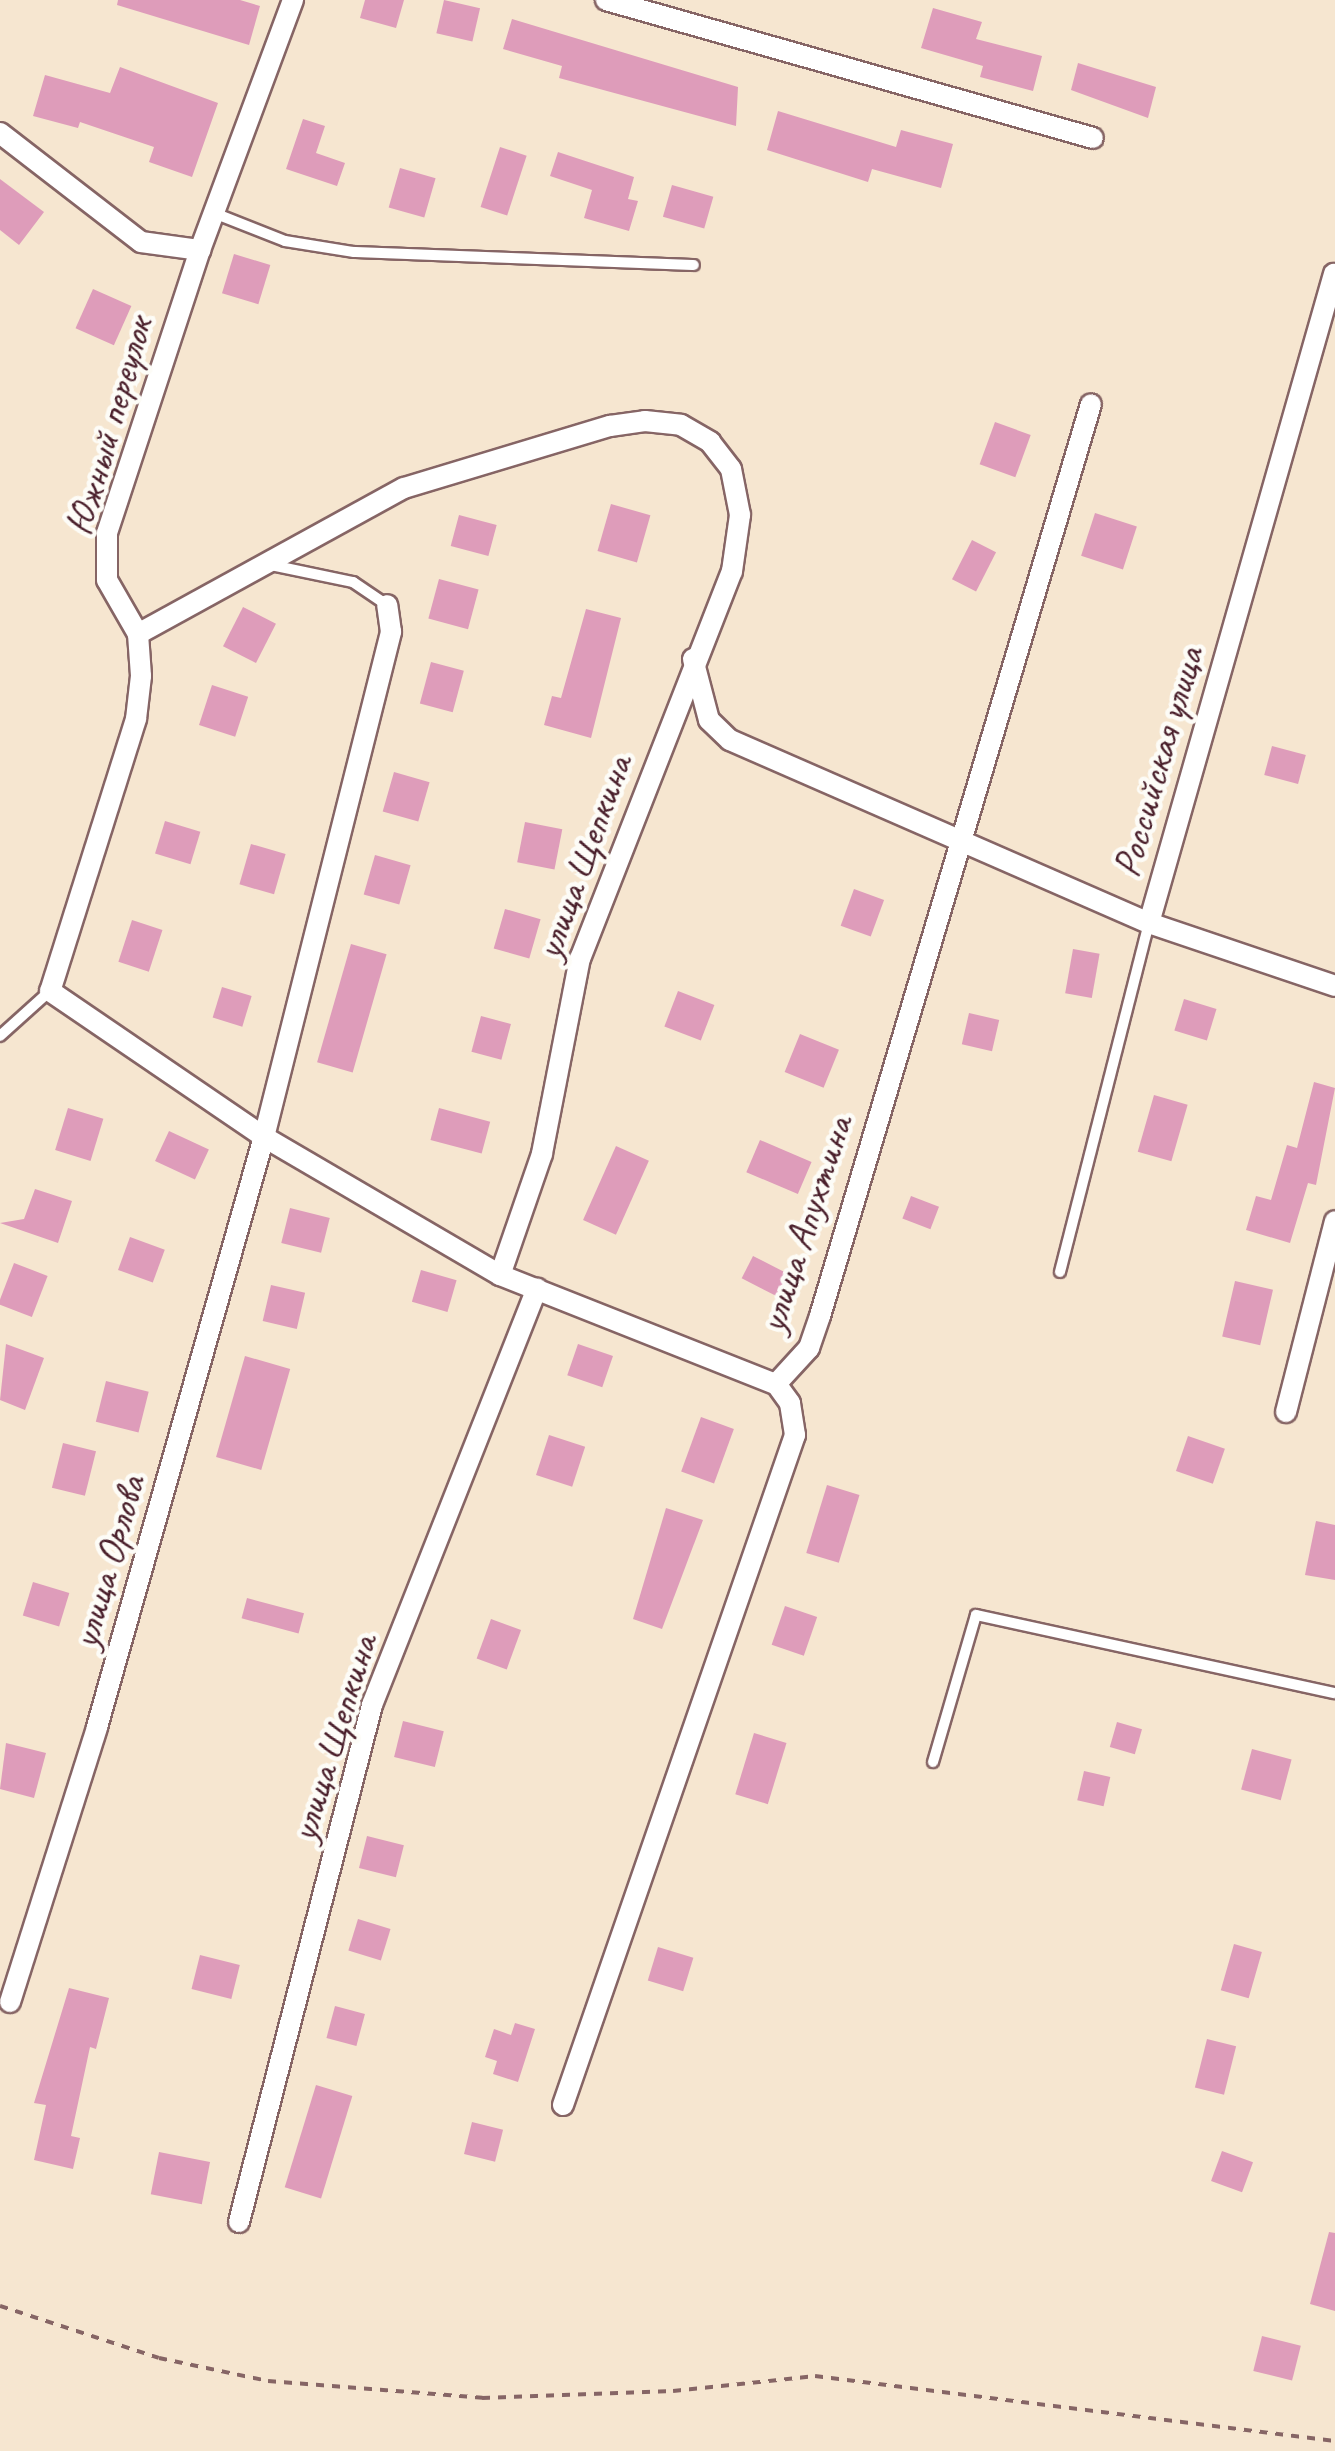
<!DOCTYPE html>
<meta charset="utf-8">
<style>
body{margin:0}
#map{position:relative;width:1335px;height:2451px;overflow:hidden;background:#f6e6d0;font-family:Caveat,sans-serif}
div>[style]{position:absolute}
.building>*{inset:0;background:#de9cba;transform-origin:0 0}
.path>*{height:4px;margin-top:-2px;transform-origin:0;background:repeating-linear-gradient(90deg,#866565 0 8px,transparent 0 16px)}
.roads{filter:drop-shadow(2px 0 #866565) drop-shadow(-2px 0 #866565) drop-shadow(0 2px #866565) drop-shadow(0 -2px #866565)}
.service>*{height:10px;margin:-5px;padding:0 5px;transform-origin:5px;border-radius:5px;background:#fff}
.minor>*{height:20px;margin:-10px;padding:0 10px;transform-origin:10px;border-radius:10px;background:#fff}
span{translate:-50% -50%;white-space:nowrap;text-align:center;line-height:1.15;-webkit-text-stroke:9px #fdfcf7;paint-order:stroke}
.street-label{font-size:40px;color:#4a1f2b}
</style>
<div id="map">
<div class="building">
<div style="clip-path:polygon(118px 0,240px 0,260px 6px,249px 45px,117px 5px)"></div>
<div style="clip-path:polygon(365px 0,404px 0,396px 28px,360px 18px)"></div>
<div style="left:444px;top:0;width:37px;height:34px;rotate:13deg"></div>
<div style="clip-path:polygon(933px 8px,982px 22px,976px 39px,1042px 56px,1033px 91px,980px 77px,983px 66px,921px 48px)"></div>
<div style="clip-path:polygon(512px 19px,738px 87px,736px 126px,559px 78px,562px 66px,503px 49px)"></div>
<div style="clip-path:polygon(1078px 63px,1156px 87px,1148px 118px,1071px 90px)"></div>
<div style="clip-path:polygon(120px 67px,218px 103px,192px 177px,149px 162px,154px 147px,80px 122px,78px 128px,33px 116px,45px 75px,110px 93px)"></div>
<div style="clip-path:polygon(778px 111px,896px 147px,901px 130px,953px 144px,941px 188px,872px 169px,868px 182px,767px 150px)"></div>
<div style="clip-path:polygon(303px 119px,325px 126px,316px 153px,345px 163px,337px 186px,286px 169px)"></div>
<div style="left:500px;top:147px;width:28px;height:63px;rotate:18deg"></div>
<div style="clip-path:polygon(558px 152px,634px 177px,628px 199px,638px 201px,629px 231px,584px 218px,592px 190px,550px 176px)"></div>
<div style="left:400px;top:168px;width:37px;height:41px;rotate:16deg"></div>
<div style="clip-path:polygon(0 179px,44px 212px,19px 245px,0 230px)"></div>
<div style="left:672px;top:185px;width:43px;height:33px;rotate:16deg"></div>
<div style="left:234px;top:254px;width:38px;height:41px;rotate:17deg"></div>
<div style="left:93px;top:289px;width:42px;height:43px;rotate:24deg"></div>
<div style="left:995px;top:422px;width:38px;height:45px;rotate:20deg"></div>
<div style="left:611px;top:504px;width:41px;height:49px;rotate:16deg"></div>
<div style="left:1095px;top:513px;width:44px;height:45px;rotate:18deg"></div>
<div style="left:459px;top:515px;width:39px;height:32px;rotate:15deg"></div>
<div style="left:972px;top:540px;width:27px;height:44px;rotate:27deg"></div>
<div style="left:439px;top:579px;width:41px;height:41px;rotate:15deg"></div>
<div style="left:243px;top:607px;width:37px;height:44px;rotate:27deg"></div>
<div style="clip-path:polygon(586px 609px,621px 618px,591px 738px,544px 725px,552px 696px,561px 698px)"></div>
<div style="left:431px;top:662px;width:34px;height:43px;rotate:15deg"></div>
<div style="left:212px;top:685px;width:38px;height:42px;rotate:18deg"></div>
<div style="left:1272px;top:746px;width:35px;height:30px;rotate:15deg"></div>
<div style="left:394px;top:772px;width:37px;height:41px;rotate:16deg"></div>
<div style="left:165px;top:821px;width:37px;height:34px;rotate:17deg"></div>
<div style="left:525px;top:822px;width:38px;height:41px;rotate:11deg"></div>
<div style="left:251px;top:844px;width:36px;height:42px;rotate:16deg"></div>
<div style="left:375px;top:855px;width:37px;height:41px;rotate:16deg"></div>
<div style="left:854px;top:889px;width:32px;height:39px;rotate:20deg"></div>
<div style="left:505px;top:909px;width:37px;height:41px;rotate:16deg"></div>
<div style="left:132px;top:920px;width:32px;height:44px;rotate:18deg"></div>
<div style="left:351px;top:944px;width:37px;height:123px;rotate:16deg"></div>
<div style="left:1073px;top:949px;width:27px;height:45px;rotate:10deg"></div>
<div style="left:222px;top:987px;width:31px;height:32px;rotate:17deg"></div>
<div style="left:678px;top:991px;width:39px;height:38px;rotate:21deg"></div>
<div style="left:1184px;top:999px;width:34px;height:33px;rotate:17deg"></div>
<div style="left:969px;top:1013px;width:31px;height:32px;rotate:13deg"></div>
<div style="left:481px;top:1016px;width:31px;height:37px;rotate:15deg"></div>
<div style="left:800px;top:1034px;width:42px;height:41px;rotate:22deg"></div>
<div style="clip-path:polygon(1314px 1082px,1335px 1088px,1316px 1185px,1308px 1183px,1290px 1243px,1246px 1230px,1256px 1196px,1271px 1200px,1287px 1145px,1297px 1148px)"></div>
<div style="left:1154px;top:1095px;width:35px;height:59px;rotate:16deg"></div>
<div style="left:68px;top:1108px;width:37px;height:44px;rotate:17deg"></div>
<div style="left:439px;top:1108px;width:53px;height:33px;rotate:15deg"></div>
<div style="left:169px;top:1131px;width:44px;height:33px;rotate:25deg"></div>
<div style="left:760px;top:1140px;width:56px;height:35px;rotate:23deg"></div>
<div style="left:616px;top:1146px;width:36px;height:81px;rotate:24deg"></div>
<div style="clip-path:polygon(35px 1189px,72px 1201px,58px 1243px,0 1223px,24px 1219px)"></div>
<div style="left:911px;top:1196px;width:30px;height:24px;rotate:21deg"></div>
<div style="left:290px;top:1208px;width:41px;height:36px;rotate:14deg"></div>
<div style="left:130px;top:1237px;width:37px;height:35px;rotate:20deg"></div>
<div style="left:753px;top:1256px;width:45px;height:25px;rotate:27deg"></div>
<div style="left:14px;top:1263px;width:36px;height:44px;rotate:21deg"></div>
<div style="left:421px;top:1270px;width:37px;height:33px;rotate:16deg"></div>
<div style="left:1235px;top:1281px;width:39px;height:57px;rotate:13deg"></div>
<div style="left:271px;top:1285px;width:35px;height:37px;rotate:13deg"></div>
<div style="clip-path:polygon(6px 1344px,44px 1358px,25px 1410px,0 1400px)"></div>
<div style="left:578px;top:1344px;width:37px;height:33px;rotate:19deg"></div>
<div style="left:245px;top:1356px;width:47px;height:105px;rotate:16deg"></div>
<div style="left:106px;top:1381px;width:44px;height:42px;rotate:14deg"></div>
<div style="left:701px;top:1417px;width:35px;height:58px;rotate:20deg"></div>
<div style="left:549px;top:1435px;width:38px;height:42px;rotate:18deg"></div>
<div style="left:1188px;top:1436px;width:39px;height:37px;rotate:19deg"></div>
<div style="left:63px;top:1443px;width:34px;height:46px;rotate:14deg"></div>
<div style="left:827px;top:1485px;width:34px;height:71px;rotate:17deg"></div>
<div style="clip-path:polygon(666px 1508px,703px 1520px,662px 1629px,633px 1619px)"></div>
<div style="clip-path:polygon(1316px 1521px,1335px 1525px,1335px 1580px,1305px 1575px)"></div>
<div style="left:33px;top:1582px;width:38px;height:35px;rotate:17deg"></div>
<div style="left:247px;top:1598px;width:59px;height:21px;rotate:15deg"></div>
<div style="left:785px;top:1606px;width:34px;height:41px;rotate:19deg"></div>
<div style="left:491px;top:1619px;width:32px;height:42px;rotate:20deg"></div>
<div style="left:403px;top:1721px;width:42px;height:37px;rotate:14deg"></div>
<div style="left:1117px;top:1722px;width:26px;height:26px;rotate:16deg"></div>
<div style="left:754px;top:1733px;width:34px;height:64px;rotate:17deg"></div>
<div style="clip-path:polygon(6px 1743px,46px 1753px,34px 1798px,0 1789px)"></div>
<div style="left:1252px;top:1749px;width:41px;height:42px;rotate:15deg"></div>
<div style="left:1084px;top:1771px;width:27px;height:30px;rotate:13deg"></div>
<div style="left:367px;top:1836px;width:38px;height:33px;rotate:14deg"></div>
<div style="left:358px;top:1919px;width:34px;height:33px;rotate:17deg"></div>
<div style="left:1234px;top:1944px;width:29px;height:48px;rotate:16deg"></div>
<div style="left:658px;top:1947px;width:37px;height:35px;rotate:17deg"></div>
<div style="left:200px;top:1955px;width:41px;height:35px;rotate:14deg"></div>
<div style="clip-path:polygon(69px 1988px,109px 1998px,96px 2049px,90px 2047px,71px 2136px,80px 2138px,73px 2169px,34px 2160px,46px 2105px,34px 2103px)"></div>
<div style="left:335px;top:2006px;width:31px;height:33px;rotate:15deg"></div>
<div style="clip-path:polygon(515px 2023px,535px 2029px,518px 2082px,493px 2074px,497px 2061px,485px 2057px,494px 2029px,511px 2035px)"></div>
<div style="left:1207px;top:2039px;width:30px;height:50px;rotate:14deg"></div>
<div style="left:316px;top:2085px;width:38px;height:107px;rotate:17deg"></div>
<div style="left:472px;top:2122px;width:32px;height:33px;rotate:14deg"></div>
<div style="left:1222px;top:2151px;width:33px;height:32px;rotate:20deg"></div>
<div style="left:159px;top:2152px;width:52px;height:43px;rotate:11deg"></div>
<div style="clip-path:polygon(1329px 2232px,1335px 2233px,1335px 2311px,1310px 2304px)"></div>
<div style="left:1262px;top:2336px;width:40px;height:36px;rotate:14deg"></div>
</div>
<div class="path">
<div style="left:0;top:2306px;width:167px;rotate:18.1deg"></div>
<div style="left:159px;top:2358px;width:111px;rotate:11.9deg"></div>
<div style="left:268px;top:2381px;width:215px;rotate:4.5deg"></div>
<div style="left:482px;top:2398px;width:191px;rotate:-2.1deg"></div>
<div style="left:673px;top:2391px;width:143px;rotate:-6deg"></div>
<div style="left:815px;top:2376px;width:524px;rotate:7.13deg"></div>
</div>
<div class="roads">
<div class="service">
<div style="left:214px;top:213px;width:76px;rotate:21.5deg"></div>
<div style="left:285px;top:241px;width:70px;rotate:9.1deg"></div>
<div style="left:354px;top:252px;width:340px;rotate:2.2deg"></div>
<div style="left:271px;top:565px;width:84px;rotate:11.7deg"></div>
<div style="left:353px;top:582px;width:41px;rotate:34.1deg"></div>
<div style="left:0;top:1036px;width:67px;rotate:-42deg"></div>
<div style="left:1060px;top:1272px;width:359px;rotate:-75.7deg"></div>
<div style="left:933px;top:1762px;width:153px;rotate:-73.7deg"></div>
<div style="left:976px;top:1615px;width:367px;rotate:12.3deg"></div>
</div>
<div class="minor">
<div style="left:293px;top:0;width:267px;rotate:110.4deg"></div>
<div style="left:200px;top:250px;width:298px;rotate:108.2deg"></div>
<div style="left:107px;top:533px;width:47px;rotate:90deg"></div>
<div style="left:107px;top:580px;width:62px;rotate:60.1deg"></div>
<div style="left:138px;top:634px;width:42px;rotate:85.9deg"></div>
<div style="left:141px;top:676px;width:43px;rotate:96.6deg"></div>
<div style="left:136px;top:719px;width:285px;rotate:107.5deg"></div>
<div style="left:50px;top:991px;width:259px;rotate:34.3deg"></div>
<div style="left:264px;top:1137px;width:273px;rotate:30.3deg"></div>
<div style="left:500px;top:1275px;width:297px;rotate:21.6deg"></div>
<div style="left:606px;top:0;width:506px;rotate:15.82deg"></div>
<div style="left:0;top:133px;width:178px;rotate:37.7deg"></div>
<div style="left:141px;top:242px;width:60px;rotate:7.7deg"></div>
<div style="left:138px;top:634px;width:303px;rotate:-28.8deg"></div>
<div style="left:404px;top:488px;width:215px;rotate:-16.8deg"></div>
<div style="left:610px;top:426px;width:35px;rotate:-8deg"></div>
<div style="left:645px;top:421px;width:36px;rotate:6deg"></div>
<div style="left:681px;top:425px;width:34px;rotate:30deg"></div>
<div style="left:710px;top:442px;width:34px;rotate:52deg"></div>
<div style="left:731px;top:469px;width:47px;rotate:78.9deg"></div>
<div style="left:740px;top:515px;width:57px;rotate:98.1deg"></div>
<div style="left:732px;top:571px;width:416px;rotate:111.4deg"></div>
<div style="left:580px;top:958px;width:200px;rotate:101deg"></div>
<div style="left:542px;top:1154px;width:128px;rotate:109.1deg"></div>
<div style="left:693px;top:659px;width:63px;rotate:75.3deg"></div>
<div style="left:709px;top:720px;width:29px;rotate:44deg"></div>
<div style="left:730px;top:740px;width:457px;rotate:23.6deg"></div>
<div style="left:1149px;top:923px;width:196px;rotate:18.7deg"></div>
<div style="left:1149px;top:923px;width:675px;rotate:-74.09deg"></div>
<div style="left:776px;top:1384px;width:49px;rotate:-47.5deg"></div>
<div style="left:809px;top:1348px;width:34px;rotate:-71deg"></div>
<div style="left:820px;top:1316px;width:951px;rotate:-73.45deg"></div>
<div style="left:1286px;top:1412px;width:197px;rotate:-75.6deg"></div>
<div style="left:10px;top:2002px;width:288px;rotate:-72.4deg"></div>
<div style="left:97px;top:1727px;width:613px;rotate:-74.2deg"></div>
<div style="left:264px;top:1137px;width:521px;rotate:-75.88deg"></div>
<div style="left:391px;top:632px;width:27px;rotate:-98deg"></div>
<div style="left:563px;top:2105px;width:709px;rotate:-70.9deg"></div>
<div style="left:795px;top:1435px;width:32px;rotate:-99deg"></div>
<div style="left:790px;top:1403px;width:24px;rotate:-126deg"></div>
<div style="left:239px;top:2222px;width:534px;rotate:-75.57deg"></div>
<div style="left:372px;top:1705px;width:448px;rotate:-68.4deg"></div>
</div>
</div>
<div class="street-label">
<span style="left:109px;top:426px;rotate:-74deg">Южный переулок</span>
<span style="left:1158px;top:762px;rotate:-74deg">Российская улица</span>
<span style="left:583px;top:857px;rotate:-70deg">улица Щепкина</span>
<span style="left:805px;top:1224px;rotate:-72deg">улица Апухтина</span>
<span style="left:108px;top:1562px;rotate:-74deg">улица Орлова</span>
<span style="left:333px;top:1738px;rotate:-73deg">улица Щепкина</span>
</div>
</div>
